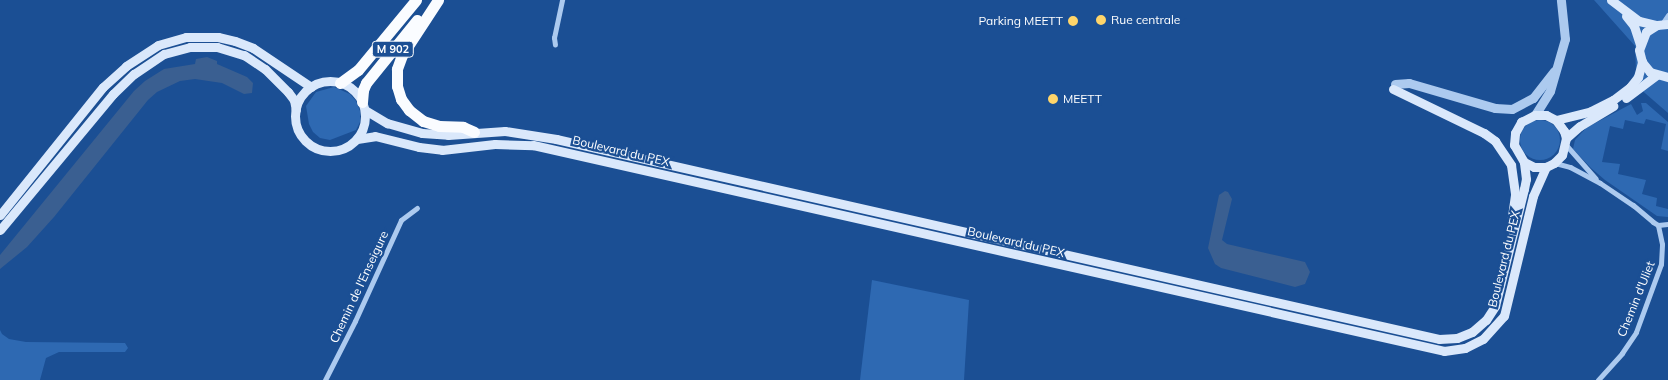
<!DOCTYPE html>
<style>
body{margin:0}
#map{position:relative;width:1668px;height:380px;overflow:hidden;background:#1b4f94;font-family:Mulish,sans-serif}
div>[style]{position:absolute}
.green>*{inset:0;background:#2e69b2}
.round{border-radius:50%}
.water>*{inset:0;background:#3a5f91}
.pedestrian>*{height:4.5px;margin:-2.25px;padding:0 2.25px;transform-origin:2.25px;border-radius:2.25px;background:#accaef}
.minor>*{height:5px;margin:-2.5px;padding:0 2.5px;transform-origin:2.5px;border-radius:2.5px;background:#accaef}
.tertiary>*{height:9px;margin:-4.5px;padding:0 4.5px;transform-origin:4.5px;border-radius:4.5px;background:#accaef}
.secondary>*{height:9px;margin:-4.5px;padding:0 4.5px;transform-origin:4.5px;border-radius:4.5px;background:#dae8fb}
.secondary>.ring{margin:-4.5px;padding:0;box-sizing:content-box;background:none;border:9px solid #dae8fb;border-radius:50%}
.trunk>*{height:11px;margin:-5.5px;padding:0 5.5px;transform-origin:5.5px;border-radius:5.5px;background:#fafcff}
.dots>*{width:14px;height:14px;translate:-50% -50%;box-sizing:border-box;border:2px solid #1b4f94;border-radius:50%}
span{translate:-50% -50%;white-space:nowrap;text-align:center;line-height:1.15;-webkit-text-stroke:4.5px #1b4f94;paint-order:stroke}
.shield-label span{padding:1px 4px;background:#1b4f94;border:1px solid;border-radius:4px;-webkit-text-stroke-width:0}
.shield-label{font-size:11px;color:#fff;font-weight:700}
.poi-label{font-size:12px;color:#fff}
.left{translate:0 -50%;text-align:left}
.right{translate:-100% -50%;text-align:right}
.street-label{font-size:12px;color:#fff}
</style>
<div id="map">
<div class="green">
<div style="clip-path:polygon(1594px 0,1668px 0,1668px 113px,1631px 81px,1636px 71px,1635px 46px)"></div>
<div style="clip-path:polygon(334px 87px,350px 94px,356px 101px,360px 111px,360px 122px,356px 130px,330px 140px,320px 138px,313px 132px,309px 124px,306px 106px,316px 92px)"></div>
<div style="clip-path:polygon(1641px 103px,1646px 103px,1668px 122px,1668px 151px,1661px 149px,1666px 124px,1646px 119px,1644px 124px,1625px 120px,1623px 129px,1610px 126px,1602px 162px,1620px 164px,1618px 174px,1646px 180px,1642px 194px,1657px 198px,1656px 206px,1668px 209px,1668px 217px,1657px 216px,1605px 180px,1591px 168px,1573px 149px,1575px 140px,1586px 128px,1631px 104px,1637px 115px,1643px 111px)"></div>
<div class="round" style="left:1520px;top:120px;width:40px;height:40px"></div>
<div style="clip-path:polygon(872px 280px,969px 300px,964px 380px,860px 380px)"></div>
<div style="clip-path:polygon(0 330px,2px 334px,9px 339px,26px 342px,125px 343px,128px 348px,125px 352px,59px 352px,46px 358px,40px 380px,0 380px)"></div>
</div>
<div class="water">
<div style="clip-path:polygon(207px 57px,217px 61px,217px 64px,247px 77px,253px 83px,252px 93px,244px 94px,222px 83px,195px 79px,180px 81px,157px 92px,148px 100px,54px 217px,27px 247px,0 269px,0 255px,134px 91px,145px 81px,164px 69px,195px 64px,196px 59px)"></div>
<div style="clip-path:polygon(1225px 191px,1228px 192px,1232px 199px,1222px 240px,1227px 244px,1305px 262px,1310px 272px,1305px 284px,1295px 287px,1221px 268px,1215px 264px,1208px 248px,1219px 195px)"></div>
</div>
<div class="pedestrian">
<div style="left:555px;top:45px;width:7px;rotate:-98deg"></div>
<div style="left:554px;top:38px;width:39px;rotate:-78deg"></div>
</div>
<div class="minor">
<div style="left:1662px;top:24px;width:11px;rotate:-56deg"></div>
<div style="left:1566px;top:145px;width:45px;rotate:48.6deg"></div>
<div style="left:1555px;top:163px;width:16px;rotate:15deg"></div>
<div style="left:1570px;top:167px;width:34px;rotate:28deg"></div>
<div style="left:1600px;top:183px;width:40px;rotate:34deg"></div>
<div style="left:1633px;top:205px;width:26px;rotate:40deg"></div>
<div style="left:1653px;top:222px;width:6px;rotate:31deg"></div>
<div style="left:1658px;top:225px;width:10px;rotate:-6deg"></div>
<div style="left:325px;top:380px;width:66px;rotate:-63deg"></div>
<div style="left:355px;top:321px;width:111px;rotate:-65.5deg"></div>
<div style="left:401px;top:220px;width:20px;rotate:-37deg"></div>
<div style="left:1598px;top:380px;width:36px;rotate:-48deg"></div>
<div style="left:1622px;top:353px;width:25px;rotate:-56deg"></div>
<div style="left:1636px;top:332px;width:72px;rotate:-69.8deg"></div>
<div style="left:1661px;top:264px;width:20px;rotate:-87deg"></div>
<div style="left:1662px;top:244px;width:19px;rotate:-102deg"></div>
</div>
<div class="tertiary">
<div style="left:1395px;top:84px;width:14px;rotate:-4deg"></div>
<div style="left:1409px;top:83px;width:90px;rotate:16.2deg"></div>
<div style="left:1495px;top:108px;width:17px;rotate:3deg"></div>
<div style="left:1512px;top:109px;width:24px;rotate:-28deg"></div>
<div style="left:1533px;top:98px;width:34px;rotate:-52deg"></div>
<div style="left:1535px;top:115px;width:28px;rotate:-58deg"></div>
<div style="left:1550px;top:91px;width:54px;rotate:-73.9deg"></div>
<div style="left:1565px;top:39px;width:39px;rotate:-96deg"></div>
</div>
<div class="secondary">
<div style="left:1611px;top:0;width:35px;rotate:37deg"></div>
<div style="left:1639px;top:21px;width:18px;rotate:13deg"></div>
<div style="left:1626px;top:16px;width:13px;rotate:51deg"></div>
<div style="left:1634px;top:26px;width:19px;rotate:72deg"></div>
<div style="left:1668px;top:24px;width:11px;rotate:175deg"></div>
<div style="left:1657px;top:25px;width:13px;rotate:148deg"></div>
<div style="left:1646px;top:32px;width:19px;rotate:111deg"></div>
<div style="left:1639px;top:50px;width:12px;rotate:76deg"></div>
<div style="left:1642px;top:62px;width:13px;rotate:51deg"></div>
<div style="left:1650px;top:72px;width:19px;rotate:16deg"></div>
<div class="ring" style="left:295px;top:81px;width:61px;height:61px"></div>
<div style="left:1393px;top:89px;width:101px;rotate:25.8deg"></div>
<div style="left:1484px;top:133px;width:14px;rotate:36deg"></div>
<div style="left:1495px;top:141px;width:29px;rotate:56deg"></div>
<div style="left:1511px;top:165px;width:30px;rotate:82deg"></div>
<div style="left:1515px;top:195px;width:28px;rotate:98deg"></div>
<div style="left:1626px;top:98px;width:38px;rotate:-37deg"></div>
<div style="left:365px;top:110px;width:26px;rotate:31deg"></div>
<div style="left:387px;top:123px;width:36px;rotate:16deg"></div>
<div style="left:422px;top:133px;width:26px;rotate:4deg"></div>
<div style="left:448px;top:135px;width:57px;rotate:-4deg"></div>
<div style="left:505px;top:131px;width:52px;rotate:8.9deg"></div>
<div style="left:556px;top:139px;width:905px;rotate:12.76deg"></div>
<div style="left:1439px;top:339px;width:18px;rotate:-3deg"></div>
<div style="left:1457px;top:338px;width:16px;rotate:-22deg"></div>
<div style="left:1472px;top:332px;width:18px;rotate:-41deg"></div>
<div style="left:1486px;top:320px;width:17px;rotate:-57deg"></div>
<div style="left:1495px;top:306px;width:121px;rotate:-76.1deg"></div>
<div style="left:1524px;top:189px;width:10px;rotate:-79deg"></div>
<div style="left:1526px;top:179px;width:17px;rotate:-97deg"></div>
<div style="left:1556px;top:120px;width:14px;rotate:54deg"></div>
<div style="left:1564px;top:131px;width:7px;rotate:74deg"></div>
<div style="left:1566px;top:138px;width:17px;rotate:103deg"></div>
<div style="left:1562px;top:155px;width:11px;rotate:135deg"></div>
<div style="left:1554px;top:163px;width:9px;rotate:153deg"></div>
<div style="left:1546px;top:167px;width:12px;rotate:180deg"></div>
<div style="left:1534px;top:167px;width:11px;rotate:-153deg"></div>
<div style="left:1524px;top:162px;width:20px;rotate:-120deg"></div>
<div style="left:1514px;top:145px;width:12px;rotate:-85deg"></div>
<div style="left:1515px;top:133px;width:13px;rotate:-61deg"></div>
<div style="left:1521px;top:122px;width:16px;rotate:-27deg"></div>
<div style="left:1535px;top:115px;width:11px"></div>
<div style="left:1546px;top:115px;width:11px;rotate:27deg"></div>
<div style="left:1556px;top:120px;width:36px;rotate:-14deg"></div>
<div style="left:1591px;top:111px;width:25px;rotate:-27deg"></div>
<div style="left:1613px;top:100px;width:21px;rotate:-37deg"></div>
<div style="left:1630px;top:87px;width:13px;rotate:-51deg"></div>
<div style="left:1638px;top:77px;width:16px;rotate:-75deg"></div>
<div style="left:1566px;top:138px;width:18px;rotate:-41deg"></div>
<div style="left:1580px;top:126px;width:39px;rotate:-31deg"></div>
<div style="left:357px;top:139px;width:18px;rotate:-9deg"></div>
<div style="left:375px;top:136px;width:45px;rotate:14deg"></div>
<div style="left:419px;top:147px;width:23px;rotate:7deg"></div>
<div style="left:442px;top:150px;width:53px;rotate:-6.5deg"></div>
<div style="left:495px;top:144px;width:38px;rotate:2deg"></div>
<div style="left:533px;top:145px;width:934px;rotate:12.74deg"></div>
<div style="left:1444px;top:351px;width:21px;rotate:-8deg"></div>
<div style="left:1465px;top:348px;width:20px;rotate:-27deg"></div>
<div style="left:1483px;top:339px;width:31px;rotate:-48deg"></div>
<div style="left:1504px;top:316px;width:123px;rotate:-76.4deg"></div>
<div style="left:1533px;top:196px;width:32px;rotate:-66deg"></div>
<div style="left:0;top:215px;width:164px;rotate:-51.2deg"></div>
<div style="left:103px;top:87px;width:31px;rotate:-42deg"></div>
<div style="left:126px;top:66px;width:38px;rotate:-33deg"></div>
<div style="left:158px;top:45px;width:29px;rotate:-16deg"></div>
<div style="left:186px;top:37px;width:32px"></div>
<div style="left:218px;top:37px;width:17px;rotate:13deg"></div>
<div style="left:235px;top:41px;width:19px;rotate:21deg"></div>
<div style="left:253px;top:48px;width:70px;rotate:33.9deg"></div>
<div style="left:0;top:230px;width:177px;rotate:-50.3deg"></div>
<div style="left:113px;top:94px;width:29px;rotate:-44deg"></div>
<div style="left:134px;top:74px;width:36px;rotate:-34deg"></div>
<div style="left:164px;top:54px;width:27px;rotate:-15deg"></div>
<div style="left:190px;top:47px;width:27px"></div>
<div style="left:217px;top:47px;width:28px;rotate:17deg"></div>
<div style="left:244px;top:55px;width:25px;rotate:34deg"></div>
<div style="left:265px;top:69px;width:33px;rotate:45deg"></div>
<div style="left:288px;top:92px;width:10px;rotate:53deg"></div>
<div style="left:294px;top:100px;width:10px;rotate:79deg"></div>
</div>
<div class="trunk">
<div style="left:438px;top:0;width:66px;rotate:123.2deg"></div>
<div style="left:402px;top:55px;width:15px;rotate:110deg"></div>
<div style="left:397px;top:69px;width:17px;rotate:90deg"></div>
<div style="left:397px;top:86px;width:14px;rotate:73deg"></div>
<div style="left:401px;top:99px;width:14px;rotate:54deg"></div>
<div style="left:409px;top:110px;width:18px;rotate:38deg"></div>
<div style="left:423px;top:121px;width:17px;rotate:17deg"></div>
<div style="left:439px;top:126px;width:24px;rotate:2deg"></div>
<div style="left:463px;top:127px;width:12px;rotate:24deg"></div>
<div style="left:340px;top:83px;width:22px;rotate:-36deg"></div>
<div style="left:358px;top:70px;width:91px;rotate:-50.4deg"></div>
<div style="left:362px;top:102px;width:12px;rotate:-85deg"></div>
<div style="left:363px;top:90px;width:8px;rotate:-67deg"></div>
<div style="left:366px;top:83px;width:81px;rotate:-51deg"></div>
</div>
<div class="dots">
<div style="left:1101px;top:20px;background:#ffd56a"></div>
<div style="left:1073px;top:21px;background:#ffd56a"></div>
<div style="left:1053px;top:99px;background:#ffd56a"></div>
</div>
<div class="shield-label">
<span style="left:393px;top:49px">M 902</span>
</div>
<div class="poi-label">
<span class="left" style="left:1111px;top:20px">Rue centrale</span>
<span class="right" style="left:1063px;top:21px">Parking MEETT</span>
<span class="left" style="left:1063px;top:99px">MEETT</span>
</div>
<div class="street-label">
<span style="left:621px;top:151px;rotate:13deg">Boulevard du PEX</span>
<span style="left:1016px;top:242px;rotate:13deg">Boulevard du PEX</span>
<span style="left:1504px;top:259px;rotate:-76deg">Boulevard du PEX</span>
<span style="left:359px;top:287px;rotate:-65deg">Chemin de l'Enseigure</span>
<span style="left:1636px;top:299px;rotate:-68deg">Chemin d'Uliet</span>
</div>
</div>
